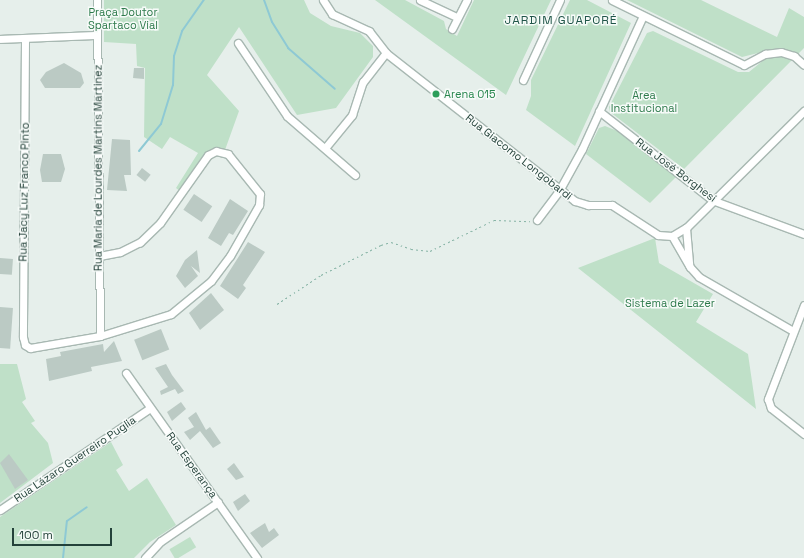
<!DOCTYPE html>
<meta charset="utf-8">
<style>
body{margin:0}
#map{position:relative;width:804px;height:558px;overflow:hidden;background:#e6efeb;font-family:"Space Grotesk",sans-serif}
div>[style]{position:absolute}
.green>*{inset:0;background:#bfe0c8;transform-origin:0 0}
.stream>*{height:2px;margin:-1px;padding:0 1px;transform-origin:1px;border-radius:1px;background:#8ec9d4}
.building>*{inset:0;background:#bbcac4;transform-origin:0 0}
.path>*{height:1px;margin-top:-0.5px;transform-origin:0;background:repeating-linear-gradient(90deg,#86b3a5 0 2px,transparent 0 5px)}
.roads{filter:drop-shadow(1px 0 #a8b8b2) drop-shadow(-1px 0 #a8b8b2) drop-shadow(0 1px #a8b8b2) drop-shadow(0 -1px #a8b8b2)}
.minor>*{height:7px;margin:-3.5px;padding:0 3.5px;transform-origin:3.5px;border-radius:3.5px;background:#fff}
.dots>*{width:11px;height:11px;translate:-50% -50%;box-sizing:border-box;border:2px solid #f7fbf9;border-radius:50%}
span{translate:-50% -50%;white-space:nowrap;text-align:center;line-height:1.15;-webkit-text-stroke:3px #f7fbf9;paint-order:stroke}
.park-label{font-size:11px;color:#2d7a4b}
.leisure-label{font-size:11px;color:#27864d}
.left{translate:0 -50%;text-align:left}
.street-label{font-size:11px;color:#24423a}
.neighbourhood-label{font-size:12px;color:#1f5548;letter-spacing:1px}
.scale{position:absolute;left:12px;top:528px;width:100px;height:18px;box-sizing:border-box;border:2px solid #24423a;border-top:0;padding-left:5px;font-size:12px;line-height:14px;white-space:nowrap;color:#24423a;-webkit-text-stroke:3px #f7fbf9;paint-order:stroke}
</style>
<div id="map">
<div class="green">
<div style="clip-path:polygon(104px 0,304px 0,310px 13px,331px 26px,360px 33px,373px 46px,373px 57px,336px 108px,297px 115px,239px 27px,207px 75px,239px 111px,225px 150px,214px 148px,205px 153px,180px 191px,176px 188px,198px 153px,170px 137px,162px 149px,144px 137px,145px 68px,137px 66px,136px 44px,104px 42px)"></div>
<div style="clip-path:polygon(375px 0,405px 0,444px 21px,446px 29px,457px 36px,474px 0,551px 0,506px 95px)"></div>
<div style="clip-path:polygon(570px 0,587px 0,631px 23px,575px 146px,526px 110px,531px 96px,531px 80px)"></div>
<div style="clip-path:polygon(627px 0,701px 0,777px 37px,789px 8px,804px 17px,804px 48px,797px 55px,778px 48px,742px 57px)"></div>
<div style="clip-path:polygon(653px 31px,738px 72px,749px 72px,766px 58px,773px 56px,787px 56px,792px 60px,684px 169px,610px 112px,609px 107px,647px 33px)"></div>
<div style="clip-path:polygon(605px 126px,620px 132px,677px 176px,650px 203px,586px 154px,599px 128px)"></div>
<div style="clip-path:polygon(655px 238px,659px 263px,713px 294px,696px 322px,748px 354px,756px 409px,578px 268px)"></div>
<div style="clip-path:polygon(0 364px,17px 364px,26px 399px,22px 402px,35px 421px,31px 423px,48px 443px,53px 463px,0 503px)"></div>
<div style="clip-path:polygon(111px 442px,123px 465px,116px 470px,129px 491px,147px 478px,176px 525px,150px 542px,134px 558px,0 558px,0 517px)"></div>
<div style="left:190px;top:537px;width:12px;height:24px;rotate:59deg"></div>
</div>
<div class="stream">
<div style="left:264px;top:0;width:23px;rotate:70deg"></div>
<div style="left:272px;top:22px;width:31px;rotate:58deg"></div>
<div style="left:288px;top:48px;width:62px;rotate:41.1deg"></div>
<div style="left:139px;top:151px;width:35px;rotate:-51deg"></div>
<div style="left:161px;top:124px;width:41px;rotate:-72.9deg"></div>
<div style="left:173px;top:85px;width:29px;rotate:-88deg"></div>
<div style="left:174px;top:56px;width:26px;rotate:-72deg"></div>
<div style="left:182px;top:31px;width:38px;rotate:-55deg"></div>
<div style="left:63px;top:558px;width:37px;rotate:-84deg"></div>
<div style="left:67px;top:521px;width:24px;rotate:-35deg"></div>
</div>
<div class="building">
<div style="clip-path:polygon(64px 63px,81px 73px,84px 83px,80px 88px,45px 88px,40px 80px,46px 72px)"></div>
<div style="clip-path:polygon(134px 68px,144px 68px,144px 79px,133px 78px)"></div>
<div style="clip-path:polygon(112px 139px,130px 140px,131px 175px,124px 175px,127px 191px,107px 190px)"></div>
<div style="clip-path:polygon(43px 154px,61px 154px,65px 169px,61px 182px,42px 182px,40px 170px)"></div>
<div style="left:142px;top:168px;width:11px;height:9px;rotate:38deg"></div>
<div style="left:194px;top:194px;width:22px;height:19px;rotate:34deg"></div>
<div style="clip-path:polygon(230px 199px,248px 211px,233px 235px,229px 233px,221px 246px,208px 238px)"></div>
<div style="clip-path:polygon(248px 242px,265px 252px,243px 285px,246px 288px,238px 299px,220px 286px)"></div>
<div style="clip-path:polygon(197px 250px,200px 273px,191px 266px,198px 276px,185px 288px,176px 276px,185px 260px)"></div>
<div style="left:0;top:258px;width:13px;height:16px;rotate:4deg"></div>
<div style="clip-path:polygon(211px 293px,224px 310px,200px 330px,189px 313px)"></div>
<div style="left:0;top:307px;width:13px;height:41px;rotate:4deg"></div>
<div style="left:161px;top:329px;width:22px;height:29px;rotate:68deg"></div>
<div style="clip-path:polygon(114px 341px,122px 361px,91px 367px,92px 371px,49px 381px,46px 359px,61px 356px,60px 352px,103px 344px,104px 352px)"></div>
<div style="clip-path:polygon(166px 364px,172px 375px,184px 391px,178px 394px,175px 389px,161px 395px,160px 391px,168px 387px,155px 368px)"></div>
<div style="clip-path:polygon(181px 402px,186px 409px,172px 421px,167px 412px)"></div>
<div style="clip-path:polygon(196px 412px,206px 430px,210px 427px,221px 443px,213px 448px,200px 431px,190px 440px,184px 432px,194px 427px,188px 418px)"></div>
<div style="clip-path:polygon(9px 454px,28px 480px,15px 489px,0 463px)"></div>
<div style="clip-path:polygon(234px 463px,244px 477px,236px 480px,227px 469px)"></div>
<div style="clip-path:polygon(245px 494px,250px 501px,238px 511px,233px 502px)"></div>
<div style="clip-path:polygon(265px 523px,269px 532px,274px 528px,279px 535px,262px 548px,250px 533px)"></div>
</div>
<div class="path">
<div style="left:277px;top:304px;width:53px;rotate:-33.4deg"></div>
<div style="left:321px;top:275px;width:67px;rotate:-26.6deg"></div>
<div style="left:381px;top:245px;width:10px;rotate:-17deg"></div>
<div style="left:391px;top:242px;width:21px;rotate:19deg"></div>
<div style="left:411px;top:249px;width:19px;rotate:6deg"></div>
<div style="left:430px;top:251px;width:71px;rotate:-25.8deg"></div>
<div style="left:494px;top:220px;width:36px;rotate:2deg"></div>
</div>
<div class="roads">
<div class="minor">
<div style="left:97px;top:0;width:336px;rotate:89.5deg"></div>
<div style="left:323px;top:0;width:17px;rotate:57deg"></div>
<div style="left:332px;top:14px;width:41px;rotate:24.7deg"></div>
<div style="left:369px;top:31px;width:28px;rotate:52deg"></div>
<div style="left:386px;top:53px;width:240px;rotate:38.1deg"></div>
<div style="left:575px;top:201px;width:14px;rotate:17deg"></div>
<div style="left:588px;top:205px;width:24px"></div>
<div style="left:612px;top:205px;width:55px;rotate:33.1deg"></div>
<div style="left:658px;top:235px;width:14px;rotate:4deg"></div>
<div style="left:672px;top:236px;width:17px;rotate:-31deg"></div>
<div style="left:687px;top:227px;width:165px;rotate:-44.8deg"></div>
<div style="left:420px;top:0;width:40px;rotate:25deg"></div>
<div style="left:612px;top:0;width:147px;rotate:26.2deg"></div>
<div style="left:744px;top:65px;width:24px;rotate:-28deg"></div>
<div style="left:765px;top:54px;width:16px;rotate:-7deg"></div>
<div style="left:781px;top:52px;width:14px;rotate:17deg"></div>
<div style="left:794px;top:56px;width:13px;rotate:42deg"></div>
<div style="left:452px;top:29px;width:33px;rotate:-63deg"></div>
<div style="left:0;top:39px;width:97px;rotate:-2.4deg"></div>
<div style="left:25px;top:39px;width:298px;rotate:90.4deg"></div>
<div style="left:23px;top:337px;width:8px;rotate:76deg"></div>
<div style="left:25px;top:345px;width:6px;rotate:31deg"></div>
<div style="left:30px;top:348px;width:71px;rotate:-9.7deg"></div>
<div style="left:100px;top:336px;width:74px;rotate:-17.2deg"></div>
<div style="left:171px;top:314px;width:52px;rotate:-39.5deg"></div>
<div style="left:211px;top:281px;width:31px;rotate:-53deg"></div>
<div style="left:230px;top:256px;width:59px;rotate:-60.4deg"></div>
<div style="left:259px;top:205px;width:11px;rotate:-85deg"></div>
<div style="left:260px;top:194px;width:51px;rotate:-128.7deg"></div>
<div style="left:228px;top:154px;width:12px;rotate:-166deg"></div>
<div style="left:216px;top:151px;width:9px;rotate:153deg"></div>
<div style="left:208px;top:155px;width:83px;rotate:125.2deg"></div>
<div style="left:160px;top:223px;width:28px;rotate:136deg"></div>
<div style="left:140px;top:242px;width:22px;rotate:153deg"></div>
<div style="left:120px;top:252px;width:21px;rotate:169deg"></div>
<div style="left:238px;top:43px;width:88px;rotate:56.1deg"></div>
<div style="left:287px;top:116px;width:90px;rotate:40.9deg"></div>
<div style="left:523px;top:80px;width:88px;rotate:-65.2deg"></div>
<div style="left:599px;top:111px;width:144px;rotate:38.2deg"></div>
<div style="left:712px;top:200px;width:98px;rotate:20.3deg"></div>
<div style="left:325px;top:148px;width:43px;rotate:-50.7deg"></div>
<div style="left:352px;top:115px;width:35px;rotate:-72deg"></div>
<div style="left:363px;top:82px;width:37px;rotate:-52deg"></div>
<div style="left:537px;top:220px;width:39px;rotate:-53deg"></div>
<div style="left:560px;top:189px;width:46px;rotate:-61.2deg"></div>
<div style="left:582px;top:149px;width:146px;rotate:-65.4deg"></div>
<div style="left:686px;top:228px;width:37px;rotate:85deg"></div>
<div style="left:672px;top:236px;width:36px;rotate:60deg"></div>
<div style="left:690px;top:267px;width:13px;rotate:48deg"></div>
<div style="left:699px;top:277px;width:108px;rotate:29.9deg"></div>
<div style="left:804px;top:305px;width:101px;rotate:111deg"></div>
<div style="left:768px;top:399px;width:9px;rotate:72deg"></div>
<div style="left:771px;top:408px;width:42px;rotate:38.2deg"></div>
<div style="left:126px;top:373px;width:227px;rotate:54.7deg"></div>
<div style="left:0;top:510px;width:181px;rotate:-34.2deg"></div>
<div style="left:145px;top:558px;width:23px;rotate:-47deg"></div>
<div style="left:161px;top:541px;width:69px;rotate:-34.4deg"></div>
</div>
</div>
<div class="dots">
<div style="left:436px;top:94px;background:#2e9e5b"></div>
</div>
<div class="park-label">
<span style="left:123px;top:19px">Praça Doutor<br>Spartaco Vial</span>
<span style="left:644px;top:102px">Área<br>Institucional</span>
<span style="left:670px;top:303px">Sistema de Lazer</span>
</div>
<div class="leisure-label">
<span class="left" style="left:444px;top:94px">Arena 015</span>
</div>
<div class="street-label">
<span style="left:519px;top:157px;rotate:38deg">Rua Giacomo Longobardi</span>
<span style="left:98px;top:168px;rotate:-90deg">Rua Maria de Lourdes Martins Martinez</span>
<span style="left:676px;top:170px;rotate:37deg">Rua José Borghesi</span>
<span style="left:24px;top:192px;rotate:-89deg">Rua Jacy Luz Franco Pinto</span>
<span style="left:75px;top:459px;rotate:-34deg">Rua Lázaro Guerreiro Puglia</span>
<span style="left:192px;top:465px;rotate:54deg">Rua Esperança</span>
</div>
<div class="neighbourhood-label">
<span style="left:561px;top:21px">JARDIM GUAPORÉ</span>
</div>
<div class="scale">100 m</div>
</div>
